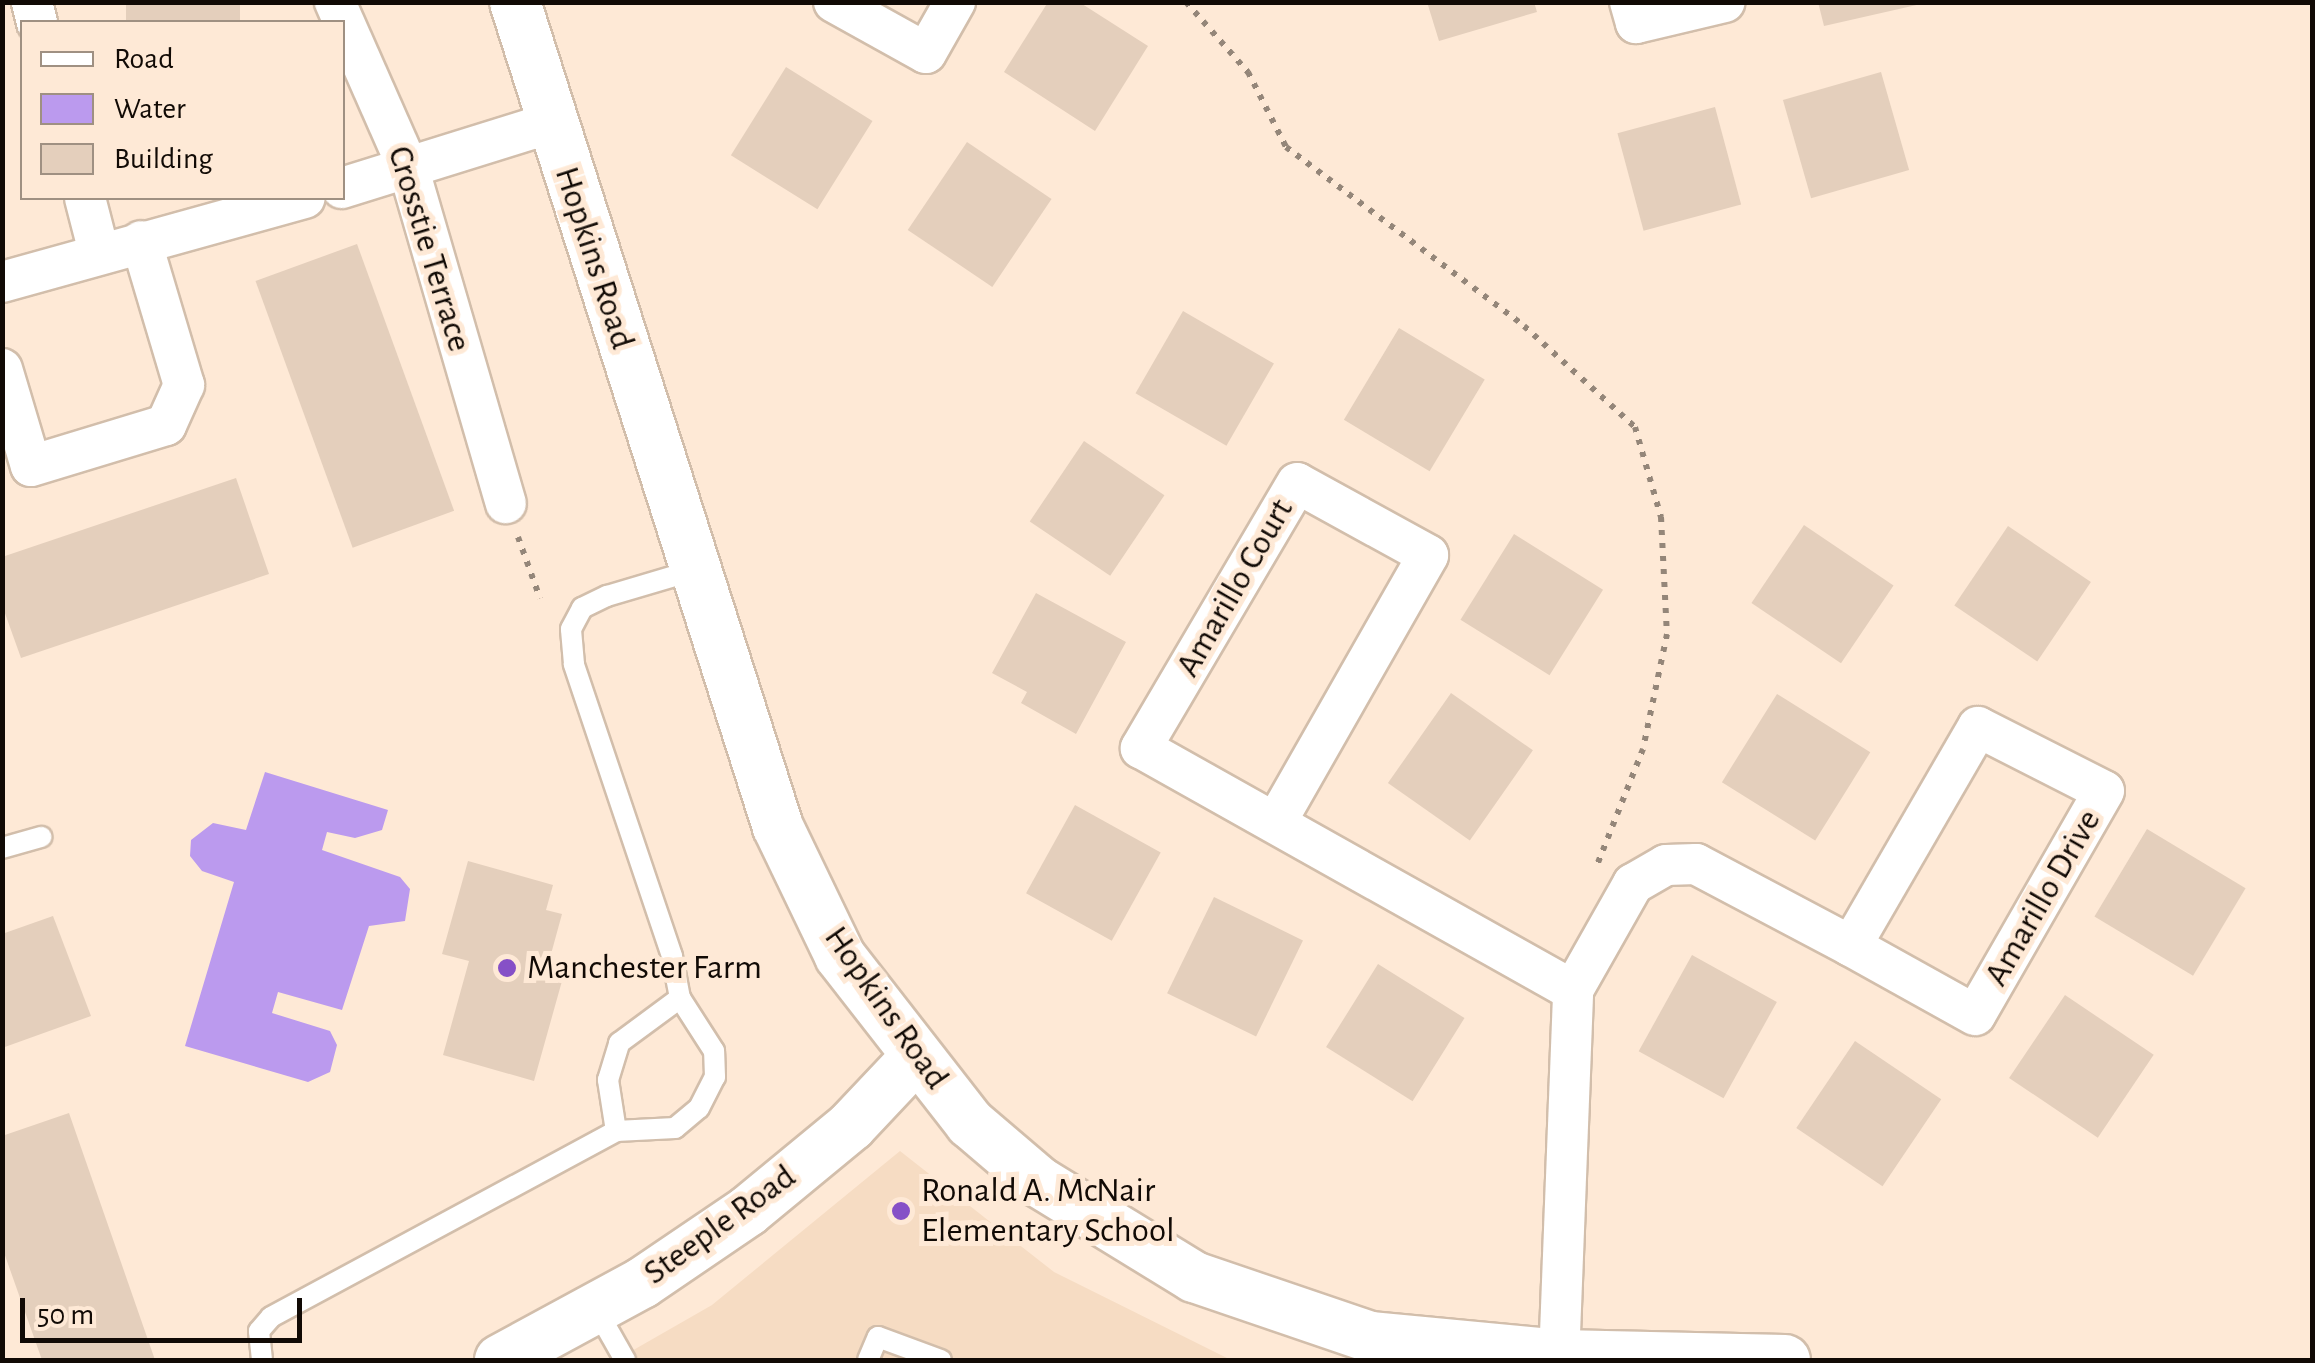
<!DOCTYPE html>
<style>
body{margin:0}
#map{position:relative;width:2315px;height:1363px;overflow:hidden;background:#fee9d6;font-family:"Alegreya Sans",sans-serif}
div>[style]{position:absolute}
.built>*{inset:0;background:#f6dcc3}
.water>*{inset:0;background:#bb9aee}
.building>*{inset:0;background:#e4cfbc;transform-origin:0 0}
.path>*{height:6px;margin-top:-3px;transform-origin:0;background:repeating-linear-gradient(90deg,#948679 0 5px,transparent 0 13px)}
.roads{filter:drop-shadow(2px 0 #d2beab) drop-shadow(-2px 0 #d2beab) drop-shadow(0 2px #d2beab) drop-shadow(0 -2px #d2beab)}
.service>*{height:20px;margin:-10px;padding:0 10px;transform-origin:10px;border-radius:10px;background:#fff}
.minor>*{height:40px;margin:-20px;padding:0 20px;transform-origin:20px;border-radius:20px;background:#fff}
.tertiary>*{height:50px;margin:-25px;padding:0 25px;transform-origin:25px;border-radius:25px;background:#fff}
.dots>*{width:28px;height:28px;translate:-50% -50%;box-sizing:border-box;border:5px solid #fee9d6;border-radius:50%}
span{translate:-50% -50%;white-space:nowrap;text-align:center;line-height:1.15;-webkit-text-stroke:10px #fee9d6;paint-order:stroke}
.street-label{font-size:35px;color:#110a05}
.poi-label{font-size:35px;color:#110a05}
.left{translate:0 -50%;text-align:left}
.frame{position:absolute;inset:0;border:5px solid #110a05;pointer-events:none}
.legend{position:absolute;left:20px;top:20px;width:325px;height:180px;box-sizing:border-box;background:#fee9d6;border:2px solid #9f9082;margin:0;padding:12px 18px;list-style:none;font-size:30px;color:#110a05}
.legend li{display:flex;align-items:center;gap:20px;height:50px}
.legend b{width:50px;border:2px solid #9f9082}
.scale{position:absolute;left:20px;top:1298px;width:282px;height:45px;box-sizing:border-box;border:5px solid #110a05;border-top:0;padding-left:12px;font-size:30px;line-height:35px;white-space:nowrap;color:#110a05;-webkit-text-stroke:8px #fee9d6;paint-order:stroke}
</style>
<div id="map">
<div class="built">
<div style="clip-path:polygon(900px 1151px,1054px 1272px,1231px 1360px,616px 1360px,712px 1305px)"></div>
</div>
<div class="water">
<div style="clip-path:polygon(265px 772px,388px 810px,382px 830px,355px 838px,327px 832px,322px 850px,400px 877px,410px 889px,405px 921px,369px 926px,342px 1010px,278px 992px,272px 1013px,330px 1031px,337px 1045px,330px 1072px,308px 1082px,185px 1046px,234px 882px,202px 871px,190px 856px,191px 840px,213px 823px,246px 830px)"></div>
</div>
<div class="building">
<div style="left:126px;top:2px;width:114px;height:22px"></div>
<div style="clip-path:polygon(1048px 2px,1079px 2px,1148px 46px,1095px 131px,1004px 72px)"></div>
<div style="clip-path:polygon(1427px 2px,1534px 2px,1537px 12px,1439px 41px)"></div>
<div style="clip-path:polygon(1818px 2px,1921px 2px,1921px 4px,1824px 26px)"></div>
<div style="left:786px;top:67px;width:102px;height:104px;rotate:32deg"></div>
<div style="left:1881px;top:72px;width:102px;height:102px;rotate:74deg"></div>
<div style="left:1715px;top:107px;width:101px;height:101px;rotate:75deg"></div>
<div style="left:967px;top:142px;width:102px;height:106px;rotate:34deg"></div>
<div style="left:357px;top:244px;width:284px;height:108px;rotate:70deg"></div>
<div style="left:1183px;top:311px;width:105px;height:95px;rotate:30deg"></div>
<div style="left:1399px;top:328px;width:100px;height:107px;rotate:31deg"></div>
<div style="left:1084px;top:441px;width:97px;height:97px;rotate:34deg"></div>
<div style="clip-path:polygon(236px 478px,269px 574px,21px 658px,2px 605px,2px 557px)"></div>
<div style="left:1804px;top:525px;width:108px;height:94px;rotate:34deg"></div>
<div style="left:2008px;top:526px;width:100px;height:96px;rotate:34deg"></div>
<div style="left:1514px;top:534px;width:105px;height:101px;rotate:32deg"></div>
<div style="clip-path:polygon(1036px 593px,1126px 642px,1076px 734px,1021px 703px,1027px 692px,992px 673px)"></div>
<div style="left:1451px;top:693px;width:100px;height:110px;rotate:35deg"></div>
<div style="left:1777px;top:694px;width:110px;height:104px;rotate:32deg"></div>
<div style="left:1075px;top:805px;width:98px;height:101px;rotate:29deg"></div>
<div style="left:2147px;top:829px;width:115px;height:102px;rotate:31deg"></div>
<div style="clip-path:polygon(468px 861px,553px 885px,546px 910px,562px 914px,545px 976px,562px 981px,534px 1081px,443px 1055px,469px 961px,442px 954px)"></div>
<div style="left:1214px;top:897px;width:99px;height:107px;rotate:26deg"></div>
<div style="clip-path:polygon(53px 916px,91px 1016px,2px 1048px,2px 934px)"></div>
<div style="left:1692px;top:955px;width:97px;height:110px;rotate:29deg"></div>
<div style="left:1378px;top:964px;width:102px;height:98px;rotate:32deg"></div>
<div style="left:2065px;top:995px;width:107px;height:100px;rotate:34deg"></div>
<div style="left:1855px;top:1041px;width:104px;height:105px;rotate:34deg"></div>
<div style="clip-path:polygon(69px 1113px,155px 1360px,42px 1360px,2px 1247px,2px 1136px)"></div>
</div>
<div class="path">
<div style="left:1186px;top:2px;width:94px;rotate:48.5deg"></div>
<div style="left:1248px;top:72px;width:84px;rotate:63.1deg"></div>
<div style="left:1286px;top:147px;width:298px;rotate:36.9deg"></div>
<div style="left:1524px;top:326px;width:150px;rotate:42.3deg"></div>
<div style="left:1635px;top:427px;width:94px;rotate:73.9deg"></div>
<div style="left:1661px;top:517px;width:117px;rotate:87.1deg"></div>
<div style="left:1667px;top:634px;width:117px;rotate:101.8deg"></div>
<div style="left:1643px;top:749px;width:125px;rotate:111.6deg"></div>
<div style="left:518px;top:537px;width:65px;rotate:70.2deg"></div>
</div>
<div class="roads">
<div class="service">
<div style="left:2px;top:848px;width:41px;rotate:-15.8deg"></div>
<div style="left:616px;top:1131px;width:59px;rotate:-2.9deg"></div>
<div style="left:675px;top:1128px;width:31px;rotate:-40deg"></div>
<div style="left:699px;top:1108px;width:35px;rotate:-63deg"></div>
<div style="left:715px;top:1077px;width:26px;rotate:-92deg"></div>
<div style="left:714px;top:1051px;width:63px;rotate:-122.7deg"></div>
<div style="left:596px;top:1309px;width:59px;rotate:60.4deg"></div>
<div style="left:262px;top:1360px;width:29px;rotate:-96deg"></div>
<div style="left:259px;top:1331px;width:18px;rotate:-49deg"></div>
<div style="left:271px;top:1317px;width:392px;rotate:-28.3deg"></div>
<div style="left:616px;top:1131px;width:52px;rotate:-98.9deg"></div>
<div style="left:608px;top:1080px;width:39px;rotate:-73deg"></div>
<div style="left:619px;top:1043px;width:76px;rotate:-36.4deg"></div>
<div style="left:680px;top:998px;width:43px;rotate:-100.8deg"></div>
<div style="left:672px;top:956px;width:308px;rotate:-108.6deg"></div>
<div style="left:574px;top:664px;width:35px;rotate:-95deg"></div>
<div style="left:571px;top:629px;width:24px;rotate:-62deg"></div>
<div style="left:582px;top:608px;width:28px;rotate:-26deg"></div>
<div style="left:607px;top:596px;width:92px;rotate:-16.5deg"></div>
<div style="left:868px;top:1360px;width:25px;rotate:-67deg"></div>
<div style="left:878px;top:1337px;width:67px;rotate:20.1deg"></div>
</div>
<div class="minor">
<div style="left:32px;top:2px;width:21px;rotate:76deg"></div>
<div style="left:335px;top:2px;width:184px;rotate:66.2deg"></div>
<div style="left:409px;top:170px;width:347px;rotate:73.8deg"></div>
<div style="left:834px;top:2px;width:105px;rotate:29deg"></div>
<div style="left:926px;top:53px;width:59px;rotate:-60.4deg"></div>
<div style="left:1630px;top:2px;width:22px;rotate:74deg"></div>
<div style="left:1636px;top:23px;width:91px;rotate:-13.3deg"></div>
<div style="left:342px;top:188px;width:219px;rotate:-17.3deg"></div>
<div style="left:85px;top:198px;width:56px;rotate:75.5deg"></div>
<div style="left:2px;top:282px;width:314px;rotate:-15.5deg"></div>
<div style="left:2px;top:369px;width:101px;rotate:73.4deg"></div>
<div style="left:31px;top:466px;width:141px;rotate:-16.9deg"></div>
<div style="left:166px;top:425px;width:44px;rotate:-65.8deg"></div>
<div style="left:184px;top:385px;width:150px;rotate:-106.6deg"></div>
<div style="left:1276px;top:822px;width:307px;rotate:-60.3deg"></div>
<div style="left:1428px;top:555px;width:149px;rotate:-151.2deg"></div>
<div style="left:1297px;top:483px;width:308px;rotate:120.5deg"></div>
<div style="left:1141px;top:748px;width:495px;rotate:29.3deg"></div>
<div style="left:1559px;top:1360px;width:370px;rotate:-87.8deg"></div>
<div style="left:1573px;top:990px;width:122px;rotate:-60.5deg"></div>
<div style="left:1633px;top:884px;width:38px;rotate:-30deg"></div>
<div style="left:1666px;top:865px;width:30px;rotate:-2deg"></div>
<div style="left:1696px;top:864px;width:175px;rotate:27.9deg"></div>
<div style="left:1851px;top:946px;width:253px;rotate:-59.9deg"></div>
<div style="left:1978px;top:727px;width:141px;rotate:26.9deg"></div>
<div style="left:2104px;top:791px;width:258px;rotate:119.9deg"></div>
<div style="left:1975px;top:1015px;width:142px;rotate:-150.9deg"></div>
</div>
<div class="tertiary">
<div style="left:515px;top:2px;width:866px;rotate:72.32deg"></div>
<div style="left:778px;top:827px;width:143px;rotate:64.3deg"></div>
<div style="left:840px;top:956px;width:212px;rotate:52.1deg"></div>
<div style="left:970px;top:1123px;width:91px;rotate:40.5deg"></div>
<div style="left:1039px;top:1182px;width:182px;rotate:31.5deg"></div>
<div style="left:1194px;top:1277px;width:186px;rotate:18.8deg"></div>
<div style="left:1370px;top:1337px;width:191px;rotate:5.4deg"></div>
<div style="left:1560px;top:1355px;width:225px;rotate:1.3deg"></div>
<div style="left:500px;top:1360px;width:162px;rotate:-28.5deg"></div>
<div style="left:642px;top:1283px;width:128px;rotate:-34.2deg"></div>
<div style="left:748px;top:1211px;width:134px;rotate:-39.5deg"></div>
<div style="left:851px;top:1126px;width:95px;rotate:-46.7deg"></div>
</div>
</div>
<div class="dots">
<div style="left:507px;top:968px;background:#8650c7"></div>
<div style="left:901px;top:1211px;background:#8650c7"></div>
</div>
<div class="street-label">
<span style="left:429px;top:249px;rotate:73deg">Crosstie Terrace</span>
<span style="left:594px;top:258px;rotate:72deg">Hopkins Road</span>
<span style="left:1235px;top:588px;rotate:-60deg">Amarillo Court</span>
<span style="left:2043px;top:898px;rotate:-60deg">Amarillo Drive</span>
<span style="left:886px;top:1008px;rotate:55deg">Hopkins Road</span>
<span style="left:720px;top:1225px;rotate:-36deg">Steeple Road</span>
</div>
<div class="poi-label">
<span class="left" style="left:527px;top:968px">Manchester Farm</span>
<span class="left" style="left:921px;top:1211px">Ronald A. McNair<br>Elementary School</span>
</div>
<div class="frame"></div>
<ul class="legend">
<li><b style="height:12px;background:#fff"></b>Road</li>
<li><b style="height:28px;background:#bb9aee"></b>Water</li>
<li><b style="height:28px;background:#e4cfbc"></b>Building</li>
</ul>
<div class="scale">50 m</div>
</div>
